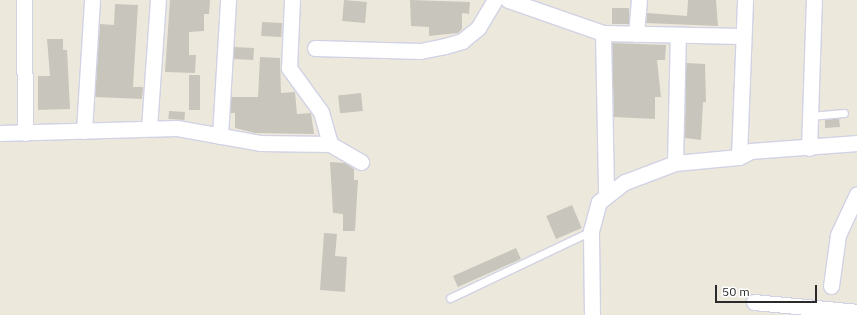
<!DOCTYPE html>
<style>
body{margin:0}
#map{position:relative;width:857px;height:315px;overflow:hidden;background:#ede8dc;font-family:"IBM Plex Sans",sans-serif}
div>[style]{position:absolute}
.building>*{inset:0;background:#c8c5bc;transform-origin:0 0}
.roads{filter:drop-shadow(1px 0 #d1d2e4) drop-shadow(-1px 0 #d1d2e4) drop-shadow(0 1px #d1d2e4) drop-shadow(0 -1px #d1d2e4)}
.lane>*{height:7px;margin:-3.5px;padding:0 3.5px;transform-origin:3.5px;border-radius:3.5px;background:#fff}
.street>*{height:15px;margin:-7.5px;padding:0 7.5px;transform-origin:7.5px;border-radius:7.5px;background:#fff}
span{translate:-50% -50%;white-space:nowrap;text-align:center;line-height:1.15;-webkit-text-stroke:3.5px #fff;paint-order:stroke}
.scale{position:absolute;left:715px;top:285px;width:102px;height:18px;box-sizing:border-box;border:2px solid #2a2a2a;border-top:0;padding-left:5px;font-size:12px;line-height:14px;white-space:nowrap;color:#2a2a2a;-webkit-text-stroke:3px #fff;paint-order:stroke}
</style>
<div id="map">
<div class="building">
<div style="clip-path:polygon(170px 0,210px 0,209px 14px,204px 14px,204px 31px,189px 32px,189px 55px,196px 55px,195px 73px,165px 72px)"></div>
<div style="left:344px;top:0;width:23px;height:21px;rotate:5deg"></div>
<div style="clip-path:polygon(410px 0,470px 2px,469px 14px,462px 13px,462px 29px,458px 33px,429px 36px,429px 27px,411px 26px)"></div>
<div style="clip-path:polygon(688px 0,716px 0,718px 26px,646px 23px,647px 13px,687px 16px)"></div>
<div style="clip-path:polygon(115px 4px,138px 5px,133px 87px,143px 87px,142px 99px,95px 97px,100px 24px,114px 25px)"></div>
<div style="left:612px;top:8px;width:17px;height:16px"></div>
<div style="left:262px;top:22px;width:20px;height:14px;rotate:3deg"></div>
<div style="clip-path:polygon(47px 39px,63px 39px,63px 50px,67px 50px,70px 109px,38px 110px,38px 76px,50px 76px)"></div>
<div style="clip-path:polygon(612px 43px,666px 45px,665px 60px,657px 60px,661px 97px,655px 97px,655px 119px,614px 117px)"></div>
<div style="left:234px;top:47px;width:20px;height:12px;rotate:3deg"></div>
<div style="clip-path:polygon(260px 57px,280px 58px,281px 93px,295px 92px,297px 114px,311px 113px,314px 134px,255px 133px,235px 128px,235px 113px,230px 113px,231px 97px,258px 97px)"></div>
<div style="clip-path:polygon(686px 63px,705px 64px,706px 102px,703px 102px,701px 140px,685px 138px)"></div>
<div style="left:189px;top:75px;width:11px;height:35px"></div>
<div style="left:361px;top:93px;width:18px;height:23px;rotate:84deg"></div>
<div style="left:169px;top:111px;width:16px;height:8px;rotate:4deg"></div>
<div style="clip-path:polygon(839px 118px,840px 127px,825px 128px,825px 120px)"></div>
<div style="clip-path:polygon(330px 162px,345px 163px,354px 169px,354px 180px,358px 180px,355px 231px,343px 231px,343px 214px,333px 213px)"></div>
<div style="left:572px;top:205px;width:25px;height:28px;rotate:67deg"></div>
<div style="clip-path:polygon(324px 233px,337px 234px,335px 256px,347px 257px,345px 292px,320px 290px)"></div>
<div style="left:516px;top:248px;width:12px;height:69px;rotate:66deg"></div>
</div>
<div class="roads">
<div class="lane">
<div style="left:810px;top:116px;width:34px;rotate:-5deg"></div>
<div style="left:450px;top:298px;width:156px;rotate:-25.4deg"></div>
</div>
<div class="street">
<div style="left:24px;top:0;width:133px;rotate:89.6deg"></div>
<div style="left:292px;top:0;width:68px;rotate:92.5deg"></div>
<div style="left:289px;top:68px;width:54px;rotate:54deg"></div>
<div style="left:321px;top:112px;width:33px;rotate:74deg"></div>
<div style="left:508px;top:0;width:101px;rotate:19.2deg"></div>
<div style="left:603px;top:33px;width:163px;rotate:88.9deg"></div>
<div style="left:603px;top:33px;width:138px;rotate:1.2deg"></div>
<div style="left:636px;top:34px;width:34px;rotate:-85deg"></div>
<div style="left:315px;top:48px;width:105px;rotate:1.6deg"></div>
<div style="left:420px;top:51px;width:25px;rotate:-11deg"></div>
<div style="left:445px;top:46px;width:18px;rotate:-16deg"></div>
<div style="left:462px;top:41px;width:21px;rotate:-39deg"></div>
<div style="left:478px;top:28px;width:33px;rotate:-59deg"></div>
<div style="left:149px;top:128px;width:128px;rotate:-86deg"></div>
<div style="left:84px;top:131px;width:131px;rotate:-86.5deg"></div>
<div style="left:0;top:133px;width:177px;rotate:-1.6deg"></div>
<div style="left:177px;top:128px;width:84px;rotate:10.2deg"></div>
<div style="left:260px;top:143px;width:70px;rotate:0.8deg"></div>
<div style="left:330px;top:144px;width:36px;rotate:30deg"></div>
<div style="left:220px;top:136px;width:136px;rotate:-86.6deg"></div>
<div style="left:809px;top:148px;width:148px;rotate:-88.1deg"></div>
<div style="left:739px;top:157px;width:157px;rotate:-87.8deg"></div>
<div style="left:675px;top:163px;width:128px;rotate:-88.7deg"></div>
<div style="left:831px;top:286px;width:51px;rotate:-82.2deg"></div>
<div style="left:838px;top:235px;width:45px;rotate:-65.1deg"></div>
<div style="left:754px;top:302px;width:103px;rotate:5.5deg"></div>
<div style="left:592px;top:315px;width:84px;rotate:-90.7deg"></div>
<div style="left:591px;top:231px;width:30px;rotate:-75deg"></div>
<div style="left:599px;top:202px;width:33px;rotate:-38deg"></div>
<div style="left:625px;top:182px;width:53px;rotate:-20.8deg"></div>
<div style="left:675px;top:163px;width:64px;rotate:-5.4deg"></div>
<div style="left:739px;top:157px;width:13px;rotate:-27deg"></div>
<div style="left:751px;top:151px;width:106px;rotate:-4.3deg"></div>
</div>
</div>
<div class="scale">50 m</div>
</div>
